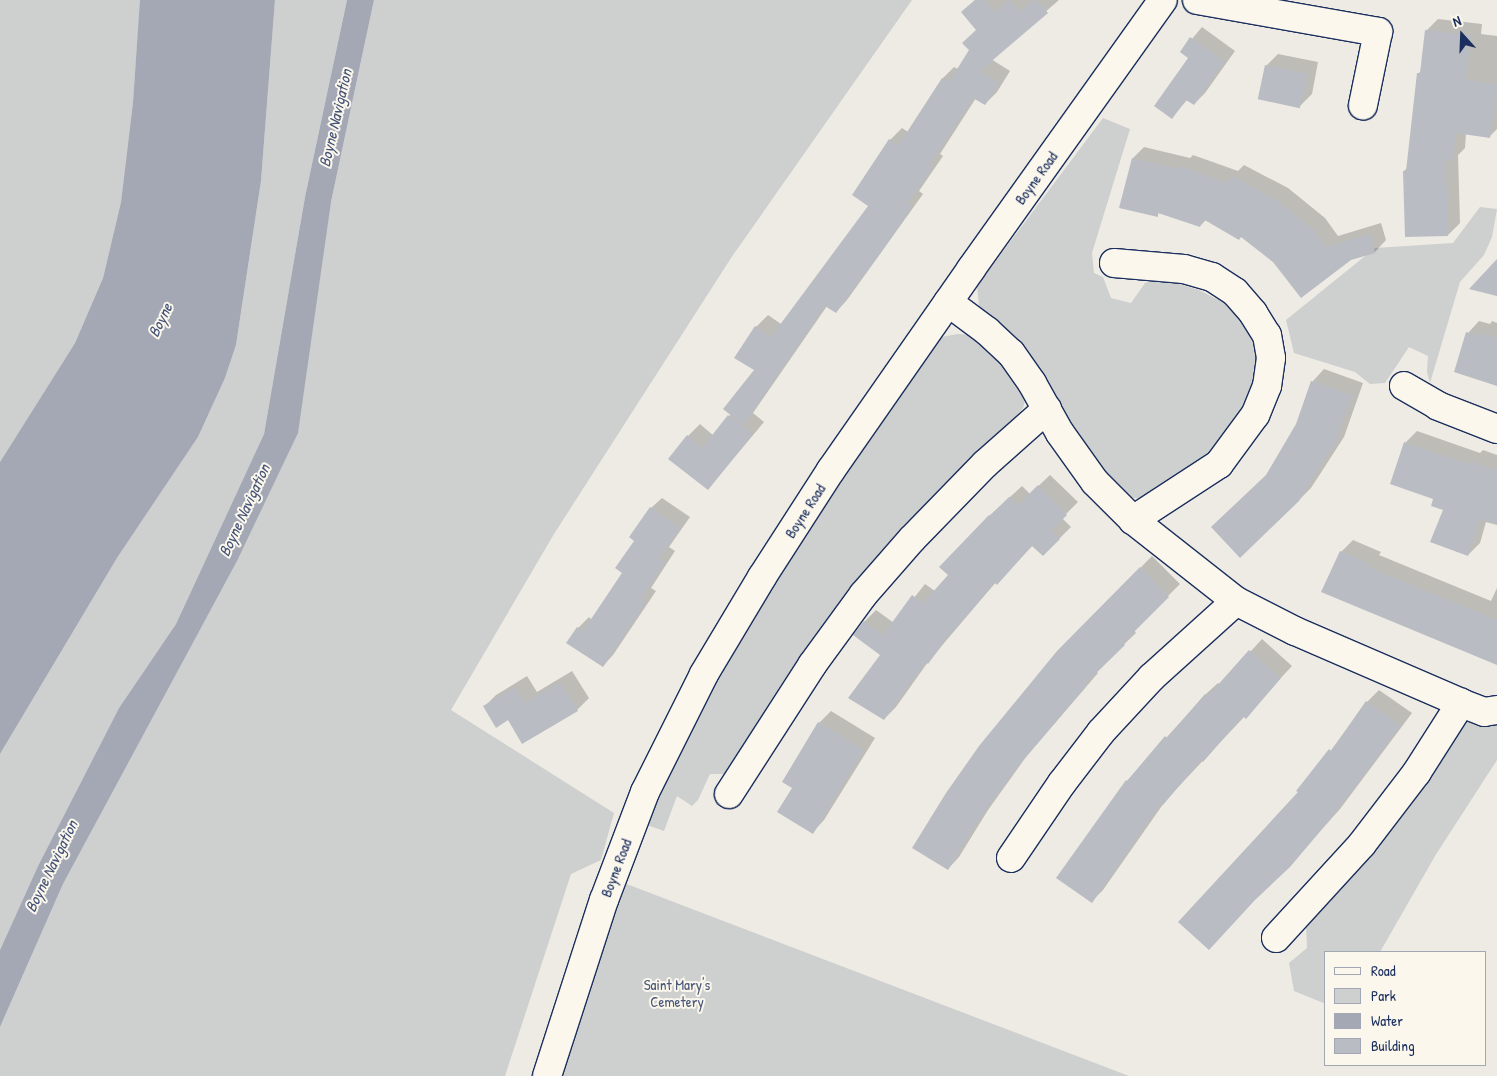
<!DOCTYPE html>
<style>
body{margin:0}
#map{position:relative;width:1497px;height:1076px;overflow:hidden;background:#eeebe4;font-family:"Patrick Hand",sans-serif}
div>[style]{position:absolute}
.green>*{inset:0;background:#cecfcf}
.water>*{inset:0;background:#a3a8b4}
.shadow>*{inset:0;background:#0003}
.building>*{inset:0;background:#b9bcc3;transform-origin:0 0}
.roads{filter:drop-shadow(1px 0 #1b2f5e) drop-shadow(-1px 0 #1b2f5e) drop-shadow(0 1px #1b2f5e) drop-shadow(0 -1px #1b2f5e)}
.minor>*{height:28px;margin:-14px;padding:0 14px;transform-origin:14px;border-radius:14px;background:#fbf7ec}
span{translate:-50% -50%;white-space:nowrap;text-align:center;line-height:1.15;-webkit-text-stroke:4px #fbf7ec;paint-order:stroke}
.street-label{font-size:15px;color:#1b2f5e}
.park-label{font-size:15px;color:#48577a}
.water-label{font-size:16px;color:#445378;font-style:italic}
.legend{position:absolute;left:1324px;top:951px;width:162px;height:115px;box-sizing:border-box;background:#fbf7ec;border:1px solid #a1a7b3;margin:0;padding:6px 9px;list-style:none;font-size:15px;color:#1b2f5e}
.legend li{display:flex;align-items:center;gap:10px;height:25px}
.legend b{width:25px;border:1px solid #a1a7b3}
.north{position:absolute;left:1437px;top:10px;width:50px;height:50px;-webkit-text-stroke:4px #fbf7ec;paint-order:stroke;rotate:340deg;font-size:14px;font-weight:700;line-height:20px;text-align:center;color:#1b2f5e}
.north::after{content:'';display:block;margin:auto;width:18px;height:22px;background:#1b2f5e;clip-path:polygon(50% 0,100% 100%,50% 72%,0 100%)}
</style>
<div id="map">
<div class="green">
<div style="clip-path:polygon(0 0,140px 0,140px 5px,133px 102px,121px 202px,103px 278px,75px 343px,0 462px)"></div>
<div style="clip-path:polygon(275px 0,347px 0,305px 197px,264px 434px,176px 624px,119px 708px,38px 866px,0 950px,0 754px,117px 558px,198px 437px,225px 378px,236px 345px,261px 181px)"></div>
<div style="clip-path:polygon(374px 0,912px 0,731px 258px,554px 534px,451px 710px,614px 813px,601px 860px,571px 874px,505px 1076px,0 1076px,0 1027px,63px 884px,236px 563px,331px 202px)"></div>
<div style="clip-path:polygon(1103px 118px,1130px 129px,1092px 253px,1094px 273px,1103px 277px,1111px 298px,1131px 303px,1145px 283px,1156px 277px,1199px 290px,1234px 308px,1260px 344px,1260px 367px,1240px 418px,1217px 452px,1143px 499px,1127px 497px,1078px 439px,992px 320px,979px 306px,977px 286px)"></div>
<div style="clip-path:polygon(1480px 207px,1497px 209px,1492px 237px,1484px 255px,1460px 282px,1430px 383px,1427px 372px,1428px 356px,1409px 347px,1385px 383px,1370px 384px,1355px 372px,1294px 353px,1286px 320px,1375px 248px,1453px 243px)"></div>
<div style="clip-path:polygon(958px 334px,973px 335px,1009px 366px,1026px 397px,1023px 408px,728px 774px,710px 774px,698px 800px,692px 806px,677px 796px,664px 831px,647px 825px,657px 796px,712px 676px,844px 467px,941px 337px)"></div>
<div style="clip-path:polygon(1465px 711px,1497px 716px,1497px 760px,1435px 856px,1380px 952px,1326px 952px,1326px 1004px,1294px 991px,1289px 963px,1307px 948px,1306px 925px)"></div>
<div style="clip-path:polygon(624px 883px,1129px 1076px,561px 1076px)"></div>
</div>
<div class="water">
<div style="clip-path:polygon(140px 0,275px 0,261px 181px,236px 345px,225px 378px,198px 437px,117px 558px,0 754px,0 462px,75px 343px,103px 278px,121px 202px,133px 102px)"></div>
<div style="clip-path:polygon(347px 0,374px 0,331px 202px,298px 433px,236px 563px,63px 884px,0 1027px,0 950px,38px 866px,119px 708px,176px 624px,264px 434px,305px 197px)"></div>
</div>
<div class="shadow">
<div style="clip-path:polygon(975px 0,1059px 0,991px 59px,1010px 71px,997px 92px,985px 104px,976px 98px,940px 154px,943px 156px,919px 191px,923px 194px,847px 300px,836px 312px,827px 306px,753px 413px,764px 422px,708px 489px,688px 436px,700px 424px,714px 436px,731px 414px,755px 370px,756px 327px,768px 315px,781px 324px,870px 206px,890px 140px,902px 128px,908px 132px,942px 79px,954px 67px,958px 69px,970px 50px,977px 29px,962px 12px)"></div>
<div style="clip-path:polygon(1438px 19px,1482px 24px,1481px 34px,1497px 36px,1497px 129px,1490px 136px,1466px 133px,1465px 148px,1458px 155px,1460px 223px,1448px 235px,1404px 171px,1407px 168px,1418px 74px,1422px 70px,1426px 31px)"></div>
<div style="clip-path:polygon(1202px 27px,1235px 51px,1205px 93px,1194px 104px,1188px 99px,1172px 117px,1190px 58px,1181px 52px)"></div>
<div style="clip-path:polygon(1278px 54px,1318px 62px,1312px 94px,1300px 106px,1266px 66px)"></div>
<div style="clip-path:polygon(1144px 147px,1190px 158px,1193px 155px,1238px 171px,1244px 165px,1288px 188px,1325px 218px,1338px 236px,1381px 223px,1386px 240px,1375px 252px,1274px 262px,1242px 236px,1207px 219px,1200px 226px,1160px 212px,1157px 215px,1133px 158px)"></div>
<div style="clip-path:polygon(1479px 321px,1490px 324px,1492px 321px,1497px 323px,1497px 384px,1468px 333px)"></div>
<div style="clip-path:polygon(1324px 369px,1363px 383px,1344px 437px,1311px 488px,1298px 501px,1267px 474px,1297px 425px,1313px 381px)"></div>
<div style="clip-path:polygon(1417px 431px,1480px 453px,1483px 450px,1497px 455px,1497px 525px,1486px 522px,1480px 543px,1468px 555px,1445px 509px,1435px 498px,1405px 443px)"></div>
<div style="clip-path:polygon(1050px 475px,1078px 502px,1062px 518px,1071px 527px,1043px 555px,1033px 545px,996px 582px,928px 662px,896px 707px,884px 719px,881px 655px,864px 622px,876px 610px,894px 623px,925px 584px,935px 591px,950px 575px,989px 516px,1022px 486px,1030px 494px)"></div>
<div style="clip-path:polygon(662px 498px,690px 517px,669px 547px,675px 551px,651px 588px,656px 591px,613px 655px,603px 666px,578px 628px,589px 617px,592px 620px,623px 572px,651px 508px)"></div>
<div style="clip-path:polygon(1353px 540px,1381px 552px,1379px 555px,1491px 601px,1497px 588px,1497px 662px,1323px 592px,1341px 552px)"></div>
<div style="clip-path:polygon(1152px 556px,1180px 584px,1134px 630px,1136px 633px,1096px 671px,1098px 673px,1026px 757px,988px 810px,959px 857px,948px 869px,1058px 652px)"></div>
<div style="clip-path:polygon(1262px 639px,1292px 666px,1166px 800px,1103px 890px,1092px 901px,1127px 781px,1206px 694px,1218px 683px,1220px 685px)"></div>
<div style="clip-path:polygon(572px 671px,589px 698px,577px 710px,508px 719px,485px 706px,496px 695px,527px 676px,537px 692px)"></div>
<div style="clip-path:polygon(1379px 690px,1412px 713px,1340px 809px,1289px 866px,1300px 792px,1367px 702px)"></div>
<div style="clip-path:polygon(831px 711px,875px 738px,824px 820px,813px 832px,793px 788px,819px 723px)"></div>
</div>
<div class="building">
<div style="clip-path:polygon(975px 0,984px 0,995px 12px,1009px 0,1021px 11px,1033px 0,1037px 0,1048px 13px,980px 71px,999px 84px,985px 105px,973px 98px,929px 166px,932px 168px,908px 203px,912px 206px,882px 251px,836px 313px,825px 306px,743px 425px,723px 409px,754px 370px,734px 358px,755px 326px,771px 337px,868px 206px,852px 195px,889px 139px,898px 146px,942px 78px,949px 82px,969px 50px,962px 43px,976px 30px,961px 12px)"></div>
<div style="clip-path:polygon(1425px 30px,1471px 35px,1466px 80px,1497px 84px,1497px 91px,1490px 138px,1456px 133px,1453px 161px,1446px 160px,1448px 236px,1405px 237px,1403px 171px,1406px 171px,1417px 73px,1420px 73px)"></div>
<div style="clip-path:polygon(1190px 37px,1225px 62px,1194px 105px,1186px 100px,1172px 119px,1154px 106px,1188px 58px,1180px 52px)"></div>
<div style="left:1265px;top:65px;width:43px;height:35px;rotate:12deg"></div>
<div style="clip-path:polygon(1132px 158px,1179px 169px,1180px 166px,1227px 183px,1232px 176px,1276px 200px,1313px 229px,1326px 247px,1370px 234px,1375px 253px,1351px 260px,1301px 298px,1273px 262px,1241px 237px,1239px 240px,1203px 219px,1200px 227px,1158px 213px,1158px 217px,1119px 208px)"></div>
<div style="clip-path:polygon(1497px 259px,1497px 296px,1469px 289px)"></div>
<div style="clip-path:polygon(1466px 332px,1478px 336px,1479px 332px,1497px 338px,1497px 386px,1454px 372px)"></div>
<div style="clip-path:polygon(1311px 381px,1352px 395px,1332px 450px,1330px 450px,1299px 501px,1240px 558px,1211px 527px,1266px 475px,1296px 424px)"></div>
<div style="clip-path:polygon(728px 415px,753px 434px,708px 490px,668px 459px,687px 435px,702px 448px)"></div>
<div style="clip-path:polygon(1404px 442px,1469px 464px,1470px 461px,1497px 470px,1497px 524px,1480px 519px,1468px 556px,1430px 542px,1443px 510px,1431px 506px,1433px 499px,1390px 484px)"></div>
<div style="clip-path:polygon(1038px 485px,1067px 515px,1051px 531px,1060px 539px,1043px 556px,1032px 546px,997px 585px,995px 583px,948px 637px,928px 664px,926px 662px,884px 720px,848px 698px,880px 655px,853px 635px,864px 621px,883px 635px,912px 595px,923px 603px,948px 575px,939px 567px,989px 515px,990px 516px,1009px 497px,1018px 505px)"></div>
<div style="clip-path:polygon(650px 507px,680px 528px,659px 558px,665px 562px,641px 599px,646px 602px,603px 667px,566px 643px,577px 627px,583px 631px,622px 573px,615px 568px,634px 541px,629px 537px)"></div>
<div style="clip-path:polygon(1340px 551px,1370px 564px,1368px 567px,1497px 620px,1497px 665px,1321px 592px)"></div>
<div style="clip-path:polygon(1140px 567px,1169px 597px,1123px 643px,1125px 645px,1085px 684px,1087px 685px,1014px 771px,977px 823px,948px 870px,912px 848px,946px 793px,979px 746px,1057px 651px)"></div>
<div style="clip-path:polygon(1249px 650px,1281px 678px,1246px 719px,1243px 716px,1203px 762px,1201px 760px,1163px 805px,1161px 803px,1092px 903px,1056px 878px,1126px 780px,1127px 781px,1165px 736px,1167px 738px,1205px 694px,1208px 696px)"></div>
<div style="clip-path:polygon(560px 682px,578px 711px,522px 744px,508px 720px,496px 728px,483px 706px,515px 687px,525px 703px)"></div>
<div style="clip-path:polygon(1366px 701px,1401px 726px,1328px 822px,1290px 867px,1255px 900px,1209px 950px,1178px 922px,1298px 792px,1296px 791px,1329px 749px,1331px 751px)"></div>
<div style="clip-path:polygon(818px 722px,864px 750px,813px 834px,777px 812px,792px 788px,782px 782px)"></div>
</div>
<div class="roads">
<div class="minor">
<div style="left:1197px;top:0;width:184px;rotate:10deg"></div>
<div style="left:1378px;top:32px;width:75px;rotate:101.6deg"></div>
<div style="left:1114px;top:263px;width:70px;rotate:4.9deg"></div>
<div style="left:1184px;top:269px;width:29px;rotate:16deg"></div>
<div style="left:1212px;top:277px;width:27px;rotate:33deg"></div>
<div style="left:1235px;top:292px;width:28px;rotate:49deg"></div>
<div style="left:1253px;top:313px;width:26px;rotate:58deg"></div>
<div style="left:1267px;top:335px;width:23px;rotate:80deg"></div>
<div style="left:1271px;top:358px;width:28px;rotate:98deg"></div>
<div style="left:1267px;top:386px;width:31px;rotate:112deg"></div>
<div style="left:1255px;top:415px;width:61px;rotate:126.3deg"></div>
<div style="left:1219px;top:464px;width:103px;rotate:146.9deg"></div>
<div style="left:948px;top:302px;width:49px;rotate:36.6deg"></div>
<div style="left:987px;top:331px;width:33px;rotate:43deg"></div>
<div style="left:1011px;top:353px;width:37px;rotate:55deg"></div>
<div style="left:1032px;top:383px;width:57px;rotate:60.8deg"></div>
<div style="left:1060px;top:433px;width:60px;rotate:54.5deg"></div>
<div style="left:1095px;top:482px;width:54px;rotate:45deg"></div>
<div style="left:1133px;top:520px;width:131px;rotate:38.2deg"></div>
<div style="left:1236px;top:601px;width:66px;rotate:27deg"></div>
<div style="left:1295px;top:631px;width:181px;rotate:23.4deg"></div>
<div style="left:1461px;top:703px;width:25px;rotate:21deg"></div>
<div style="left:1484px;top:712px;width:13px;rotate:-9deg"></div>
<div style="left:1404px;top:386px;width:39px;rotate:30deg"></div>
<div style="left:1438px;top:406px;width:63px;rotate:21.3deg"></div>
<div style="left:729px;top:794px;width:153px;rotate:-57.2deg"></div>
<div style="left:812px;top:665px;width:87px;rotate:-53.9deg"></div>
<div style="left:863px;top:595px;width:74px;rotate:-48.8deg"></div>
<div style="left:912px;top:539px;width:105px;rotate:-45.8deg"></div>
<div style="left:985px;top:464px;width:83px;rotate:-41.6deg"></div>
<div style="left:1011px;top:858px;width:91px;rotate:-55.8deg"></div>
<div style="left:1062px;top:783px;width:64px;rotate:-52.6deg"></div>
<div style="left:1101px;top:732px;width:75px;rotate:-47.2deg"></div>
<div style="left:1152px;top:677px;width:113px;rotate:-42.1deg"></div>
<div style="left:1276px;top:938px;width:127px;rotate:-47.5deg"></div>
<div style="left:1362px;top:844px;width:91px;rotate:-52.6deg"></div>
<div style="left:1417px;top:772px;width:82px;rotate:-57.5deg"></div>
<div style="left:547px;top:1076px;width:185px;rotate:-72.1deg"></div>
<div style="left:604px;top:900px;width:116px;rotate:-69.2deg"></div>
<div style="left:645px;top:792px;width:132px;rotate:-63.4deg"></div>
<div style="left:704px;top:674px;width:113px;rotate:-59.1deg"></div>
<div style="left:762px;top:577px;width:127px;rotate:-57.2deg"></div>
<div style="left:831px;top:470px;width:245px;rotate:-55.1deg"></div>
<div style="left:971px;top:269px;width:330px;rotate:-54.5deg"></div>
</div>
</div>
<div class="street-label">
<span style="left:1036px;top:178px;rotate:-54deg">Boyne Road</span>
<span style="left:805px;top:511px;rotate:-57deg">Boyne Road</span>
<span style="left:616px;top:868px;rotate:-69deg">Boyne Road</span>
</div>
<div class="park-label">
<span style="left:677px;top:993px">Saint Mary's<br>Cemetery</span>
</div>
<div class="water-label">
<span style="left:335px;top:118px;rotate:-77deg">Boyne Navigation</span>
<span style="left:160px;top:320px;rotate:-64deg">Boyne</span>
<span style="left:244px;top:510px;rotate:-65deg">Boyne Navigation</span>
<span style="left:51px;top:866px;rotate:-64deg">Boyne Navigation</span>
</div>
<ul class="legend">
<li><b style="height:6px;background:#fbf7ec"></b>Road</li>
<li><b style="height:14px;background:#cecfcf"></b>Park</li>
<li><b style="height:14px;background:#a3a8b4"></b>Water</li>
<li><b style="height:14px;background:#b9bcc3"></b>Building</li>
</ul>
<div class="north">N</div>
</div>
